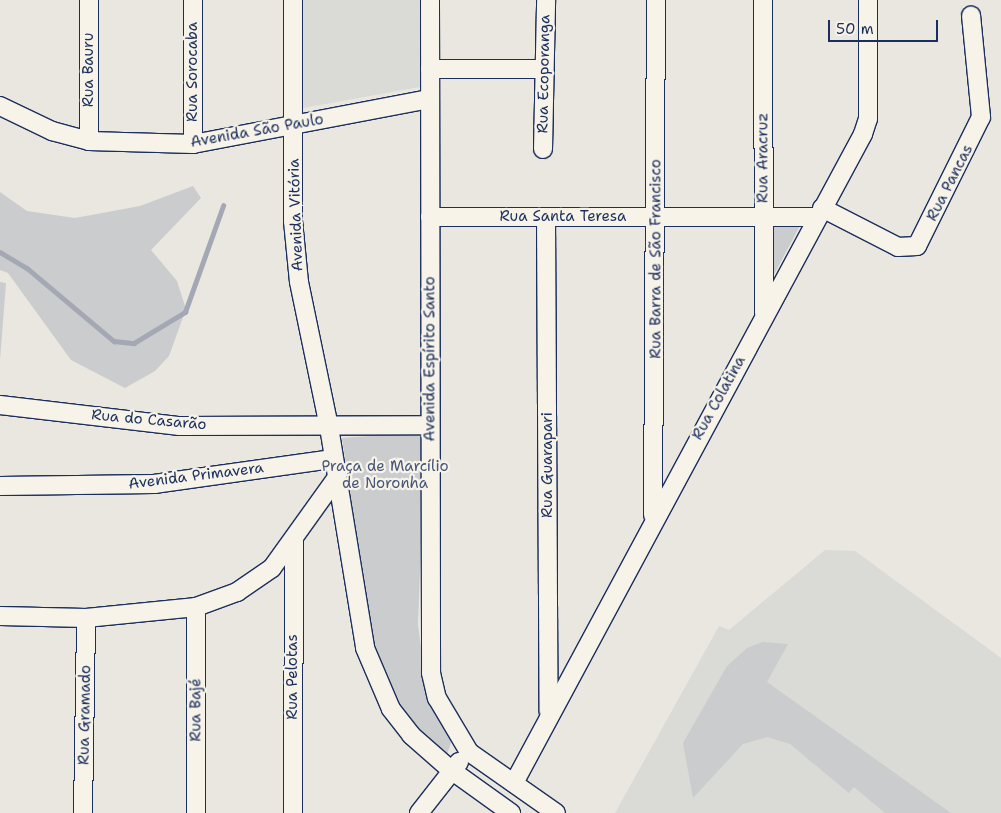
<!DOCTYPE html>
<meta charset="utf-8">
<style>
body{margin:0}
#map{position:relative;width:1001px;height:813px;overflow:hidden;background:#eae7e0;font-family:"Shantell Sans",sans-serif}
div>[style]{position:absolute}
.built>*{inset:0;background:#dadad6}
.green>*{inset:0;background:#cbcccd}
.stream>*{height:4.5px;margin:-2.25px;padding:0 2.25px;transform-origin:2.25px;border-radius:2.25px;background:#a3a8b4}
.roads{filter:drop-shadow(1px 0 #1b2f5e) drop-shadow(-1px 0 #1b2f5e) drop-shadow(0 1px #1b2f5e) drop-shadow(0 -1px #1b2f5e)}
.minor>*{height:18px;margin:-9px;padding:0 9px;transform-origin:9px;border-radius:9px;background:#f7f3e8}
span{translate:-50% -50%;white-space:nowrap;text-align:center;line-height:1.15;-webkit-text-stroke:4.5px #f7f3e8;paint-order:stroke}
.street-label{font-size:15px;color:#1b2f5e}
.park-label{font-size:15px;color:#47567a}
.scale{position:absolute;left:828px;top:20px;width:110px;height:22px;box-sizing:border-box;border:2px solid #1b2f5e;border-top:0;padding-left:6px;font-size:15px;line-height:18px;white-space:nowrap;color:#1b2f5e;-webkit-text-stroke:4px #f7f3e8;paint-order:stroke}
</style>
<div id="map">
<div class="built">
<div style="clip-path:polygon(303px 0,421px 0,420px 87px,303px 108px)"></div>
<div style="clip-path:polygon(825px 550px,855px 551px,1001px 658px,1001px 813px,615px 813px,719px 626px,729px 630px)"></div>
</div>
<div class="green">
<div style="clip-path:polygon(193px 186px,201px 198px,151px 250px,177px 281px,186px 309px,169px 356px,155px 371px,125px 388px,71px 360px,8px 273px,0 270px,0 192px,27px 211px,75px 218px,140px 206px)"></div>
<div style="clip-path:polygon(770px 222px,802px 222px,771px 280px)"></div>
<div style="clip-path:polygon(0 282px,6px 283px,0 360px)"></div>
<div style="clip-path:polygon(425px 432px,418px 625px,428px 698px,452px 740px,445px 760px,395px 704px,373px 646px,342px 438px)"></div>
<div style="clip-path:polygon(763px 642px,788px 644px,767px 682px,951px 813px,885px 813px,854px 787px,849px 793px,790px 744px,767px 737px,743px 744px,693px 798px,683px 743px,727px 666px,747px 648px)"></div>
</div>
<div class="stream">
<div style="left:0;top:252px;width:31px;rotate:31deg"></div>
<div style="left:27px;top:268px;width:114px;rotate:40deg"></div>
<div style="left:114px;top:341px;width:20px;rotate:6deg"></div>
<div style="left:134px;top:343px;width:60px;rotate:-31.3deg"></div>
<div style="left:185px;top:312px;width:113px;rotate:-70.3deg"></div>
</div>
<div class="roads">
<div class="minor">
<div style="left:193px;top:0;width:144px;rotate:90deg"></div>
<div style="left:293px;top:0;width:221px;rotate:90deg"></div>
<div style="left:293px;top:221px;width:61px;rotate:84.4deg"></div>
<div style="left:299px;top:282px;width:148px;rotate:78.3deg"></div>
<div style="left:329px;top:427px;width:224px;rotate:80.7deg"></div>
<div style="left:365px;top:648px;width:66px;rotate:66.9deg"></div>
<div style="left:391px;top:709px;width:33px;rotate:52deg"></div>
<div style="left:411px;top:735px;width:53px;rotate:41.2deg"></div>
<div style="left:451px;top:770px;width:74px;rotate:35.6deg"></div>
<div style="left:430px;top:0;width:673px;rotate:89.91deg"></div>
<div style="left:431px;top:673px;width:26px;rotate:77deg"></div>
<div style="left:437px;top:698px;width:63px;rotate:59.3deg"></div>
<div style="left:469px;top:752px;width:106px;rotate:35deg"></div>
<div style="left:763px;top:0;width:313px;rotate:89.8deg"></div>
<div style="left:430px;top:69px;width:114px"></div>
<div style="left:0;top:106px;width:58px;rotate:25.7deg"></div>
<div style="left:52px;top:131px;width:38px;rotate:15deg"></div>
<div style="left:89px;top:141px;width:104px;rotate:1.7deg"></div>
<div style="left:193px;top:144px;width:241px;rotate:-10.8deg"></div>
<div style="left:89px;top:141px;width:141px;rotate:-90deg"></div>
<div style="left:543px;top:149px;width:149px;rotate:-88.8deg"></div>
<div style="left:822px;top:208px;width:85px;rotate:27.2deg"></div>
<div style="left:898px;top:247px;width:19px;rotate:-3deg"></div>
<div style="left:917px;top:246px;width:144px;rotate:-63.6deg"></div>
<div style="left:981px;top:117px;width:102px;rotate:-95.6deg"></div>
<div style="left:430px;top:217px;width:387px"></div>
<div style="left:546px;top:217px;width:494px;rotate:89.7deg"></div>
<div style="left:0;top:405px;width:181px;rotate:6.7deg"></div>
<div style="left:180px;top:426px;width:250px;rotate:-0.2deg"></div>
<div style="left:0;top:486px;width:154px;rotate:-0.7deg"></div>
<div style="left:154px;top:484px;width:179px;rotate:-8deg"></div>
<div style="left:653px;top:515px;width:515px;rotate:-89.67deg"></div>
<div style="left:0;top:616px;width:86px;rotate:1.3deg"></div>
<div style="left:86px;top:618px;width:111px;rotate:-5.7deg"></div>
<div style="left:196px;top:607px;width:44px;rotate:-20.1deg"></div>
<div style="left:237px;top:592px;width:42px;rotate:-34.4deg"></div>
<div style="left:272px;top:568px;width:108px;rotate:-54.4deg"></div>
<div style="left:514px;top:783px;width:737px;rotate:-61.73deg"></div>
<div style="left:863px;top:134px;width:16px;rotate:-72deg"></div>
<div style="left:868px;top:119px;width:119px;rotate:-90deg"></div>
<div style="left:83px;top:813px;width:195px;rotate:-89.1deg"></div>
<div style="left:196px;top:813px;width:206px;rotate:-90deg"></div>
<div style="left:293px;top:813px;width:273px;rotate:-89.8deg"></div>
<div style="left:419px;top:813px;width:65px;rotate:-51.9deg"></div>
</div>
</div>
<div class="street-label">
<span style="left:89px;top:70px;rotate:-90deg">Rua Bauru</span>
<span style="left:193px;top:72px;rotate:-90deg">Rua Sorocaba</span>
<span style="left:544px;top:74px;rotate:-89deg">Rua Ecoporanga</span>
<span style="left:257px;top:131px;rotate:-10deg">Avenida São Paulo</span>
<span style="left:763px;top:158px;rotate:-90deg">Rua Aracruz</span>
<span style="left:950px;top:183px;rotate:-63deg">Rua Pancas</span>
<span style="left:296px;top:215px;rotate:-92deg">Avenida Vitória</span>
<span style="left:563px;top:217px">Rua Santa Teresa</span>
<span style="left:656px;top:259px;rotate:-90deg">Rua Barra de São Francisco</span>
<span style="left:430px;top:359px;rotate:-90deg">Avenida Espírito Santo</span>
<span style="left:719px;top:398px;rotate:-61deg">Rua Colatina</span>
<span style="left:149px;top:420px;rotate:5deg">Rua do Casarão</span>
<span style="left:548px;top:465px;rotate:-90deg">Rua Guarapari</span>
<span style="left:196px;top:476px;rotate:-7deg">Avenida Primavera</span>
<span style="left:293px;top:677px;rotate:-90deg">Rua Pelotas</span>
<span style="left:196px;top:710px;rotate:-90deg">Rua Bajé</span>
<span style="left:85px;top:715px;rotate:-89deg">Rua Gramado</span>
</div>
<div class="park-label">
<span style="left:385px;top:475px">Praça de Marcílio<br>de Noronha</span>
</div>
<div class="scale">50 m</div>
</div>
